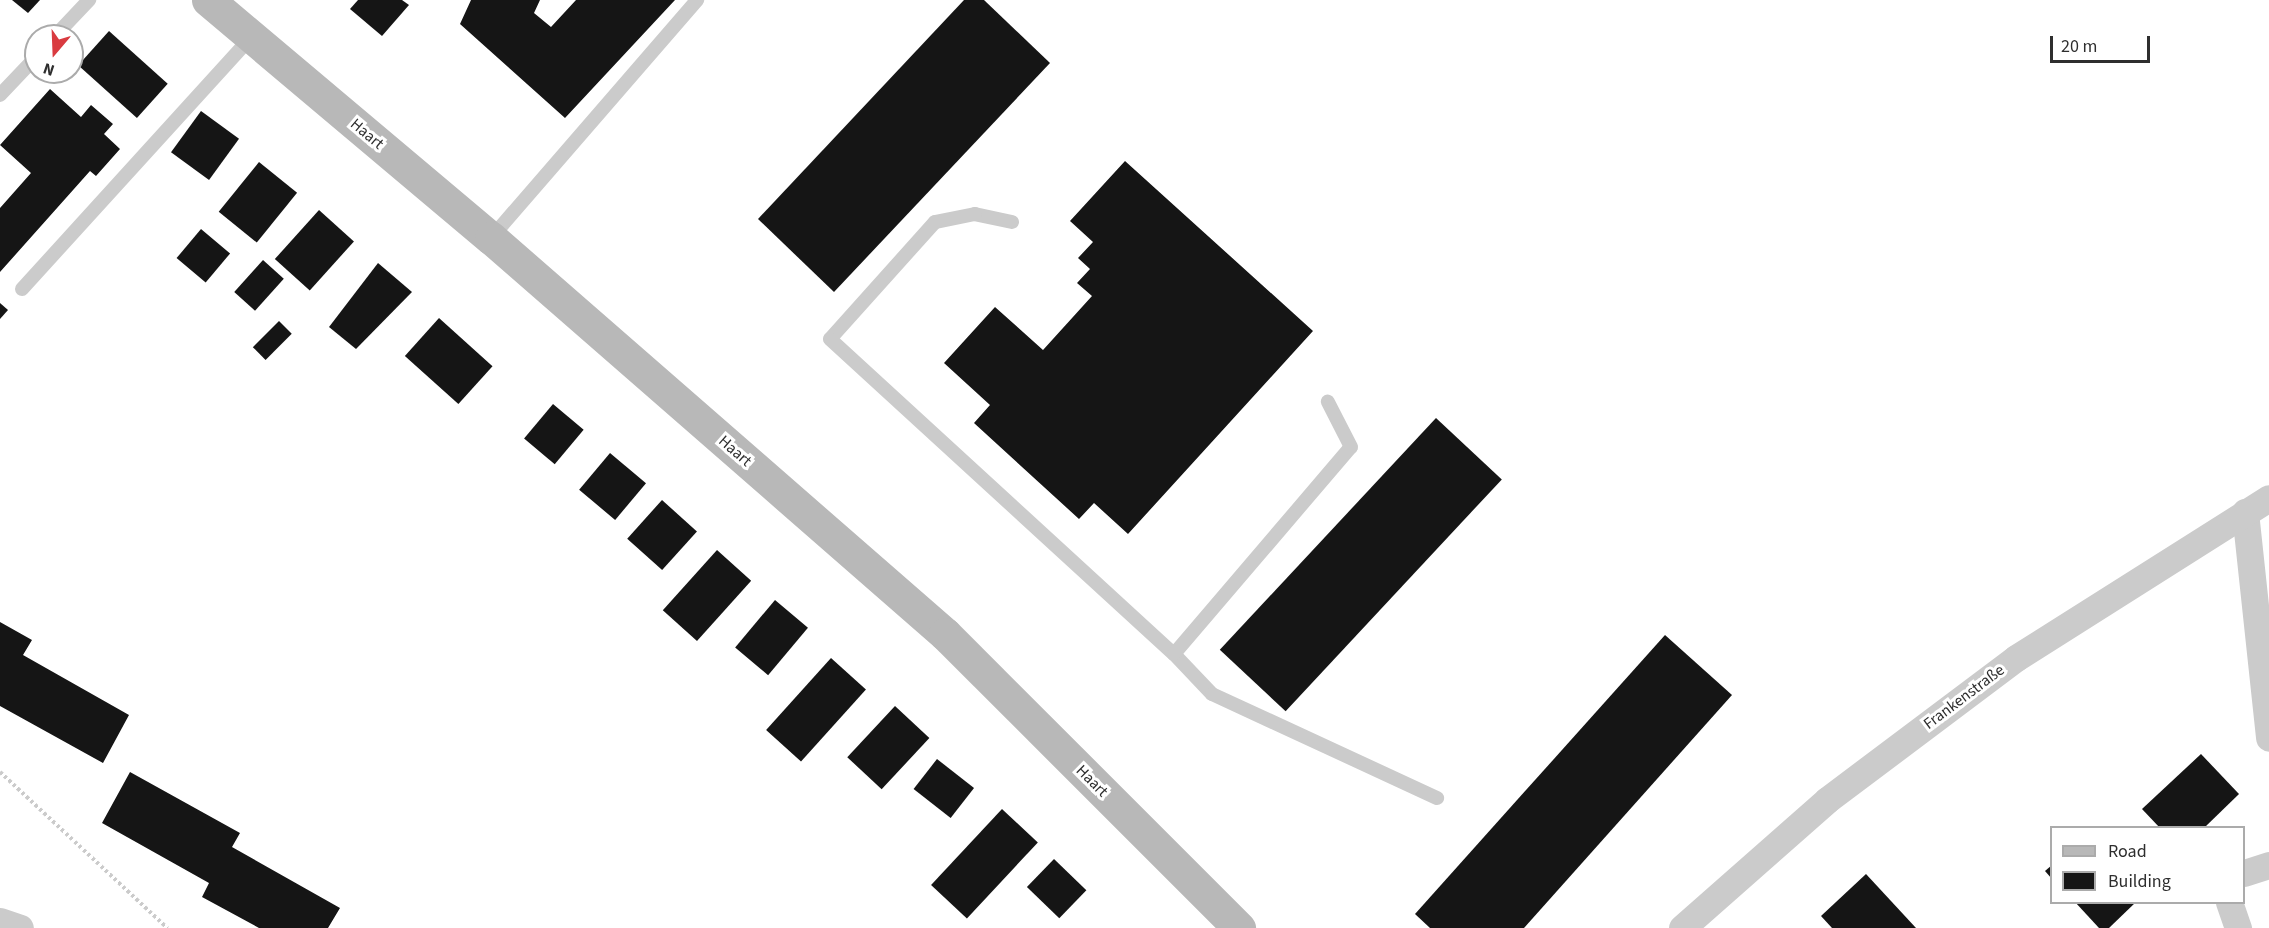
<!DOCTYPE html>
<meta charset="utf-8">
<style>
body{margin:0}
#map{position:relative;width:2269px;height:928px;overflow:hidden;background:#fff;font-family:"Source Sans 3",sans-serif}
div>[style]{position:absolute}
.building>*{inset:0;background:#151515;transform-origin:0 0}
.path>*{height:4px;margin-top:-2px;transform-origin:0;background:repeating-linear-gradient(90deg,#cbcbcb 0 3px,transparent 0 6px)}
.service>*{height:14px;margin:-7px;padding:0 7px;transform-origin:7px;border-radius:7px;background:#cbcbcb}
.minor>*{height:27px;margin:-13.5px;padding:0 13.5px;transform-origin:13.5px;border-radius:13.5px;background:#cbcbcb}
.secondary>*{height:33px;margin:-16.5px;padding:0 16.5px;transform-origin:16.5px;border-radius:16.5px;background:#b8b8b8}
span{translate:-50% -50%;white-space:nowrap;text-align:center;line-height:1.15;-webkit-text-stroke:6px #fff;paint-order:stroke}
.street-label{font-size:16px;color:#2e2e2e}
.legend{position:absolute;left:2050px;top:826px;width:195px;height:78px;box-sizing:border-box;background:#fff;border:2px solid #ababab;margin:0;padding:8px 10px;list-style:none;font-size:18px;color:#2e2e2e}
.legend li{display:flex;align-items:center;gap:12px;height:30px}
.legend b{width:30px;border:2px solid #ababab}
.north{position:absolute;left:24px;top:24px;width:60px;height:60px;box-sizing:border-box;background:#fff;border:2px solid #ababab;border-radius:50%;rotate:199deg;font-size:16px;font-weight:700;line-height:24px;text-align:center;color:#2e2e2e}
.north::after{content:'';display:block;margin:auto;width:21px;height:27px;background:#d93b40;clip-path:polygon(50% 0,100% 100%,50% 72%,0 100%)}
.scale{position:absolute;left:2050px;top:36px;width:100px;height:27px;box-sizing:border-box;border:3px solid #2e2e2e;border-top:0;padding-left:8px;font-size:18px;line-height:21px;white-space:nowrap;color:#2e2e2e;-webkit-text-stroke:4px #fff;paint-order:stroke}
</style>
<div id="map">
<div class="building">
<div style="clip-path:polygon(12px 0,40px 0,28px 13px)"></div>
<div style="clip-path:polygon(358px 0,402px 0,409px 5px,382px 36px,350px 9px)"></div>
<div style="clip-path:polygon(471px 0,540px 0,534px 13px,551px 27px,576px 0,675px 0,565px 118px,460px 24px)"></div>
<div style="clip-path:polygon(964px 0,984px 0,1050px 63px,834px 292px,758px 219px)"></div>
<div style="left:109px;top:31px;width:79px;height:46px;rotate:42deg"></div>
<div style="clip-path:polygon(50px 89px,81px 117px,91px 105px,113px 124px,104px 134px,120px 149px,96px 176px,90px 171px,0 272px,0 208px,31px 173px,0 145px)"></div>
<div style="left:201px;top:111px;width:47px;height:51px;rotate:36deg"></div>
<div style="clip-path:polygon(1125px 161px,1313px 331px,1128px 534px,1094px 503px,1079px 519px,974px 423px,990px 405px,944px 363px,995px 307px,1043px 350px,1092px 296px,1077px 283px,1090px 269px,1078px 258px,1093px 242px,1070px 221px)"></div>
<div style="left:259px;top:162px;width:49px;height:64px;rotate:39deg"></div>
<div style="left:319px;top:210px;width:47px;height:66px;rotate:42deg"></div>
<div style="left:201px;top:229px;width:38px;height:38px;rotate:40deg"></div>
<div style="left:263px;top:260px;width:28px;height:43px;rotate:42deg"></div>
<div style="clip-path:polygon(378px 263px,412px 292px,356px 349px,329px 327px)"></div>
<div style="clip-path:polygon(0 303px,8px 310px,0 319px)"></div>
<div style="left:439px;top:318px;width:72px;height:51px;rotate:42deg"></div>
<div style="left:279px;top:321px;width:18px;height:37px;rotate:45deg"></div>
<div style="left:553px;top:404px;width:40px;height:45px;rotate:40deg"></div>
<div style="left:1436px;top:418px;width:90px;height:317px;rotate:43deg"></div>
<div style="left:610px;top:453px;width:47px;height:48px;rotate:40deg"></div>
<div style="left:662px;top:500px;width:47px;height:52px;rotate:42deg"></div>
<div style="left:717px;top:550px;width:46px;height:81px;rotate:42deg"></div>
<div style="left:775px;top:600px;width:43px;height:62px;rotate:40deg"></div>
<div style="clip-path:polygon(0 622px,32px 640px,23px 655px,129px 715px,103px 763px,0 706px)"></div>
<div style="clip-path:polygon(1665px 635px,1732px 695px,1524px 928px,1430px 928px,1415px 914px)"></div>
<div style="left:831px;top:658px;width:47px;height:97px;rotate:42deg"></div>
<div style="left:895px;top:706px;width:47px;height:70px;rotate:43deg"></div>
<div style="clip-path:polygon(2201px 754px,2239px 794px,2204px 828px,2160px 828px,2142px 809px)"></div>
<div style="left:937px;top:759px;width:47px;height:38px;rotate:38deg"></div>
<div style="clip-path:polygon(130px 772px,240px 833px,232px 847px,340px 908px,328px 928px,259px 928px,202px 897px,209px 883px,102px 823px)"></div>
<div style="left:1002px;top:809px;width:49px;height:104px;rotate:43deg"></div>
<div style="left:1054px;top:859px;width:45px;height:39px;rotate:44deg"></div>
<div style="clip-path:polygon(2052px 865px,2052px 879px,2045px 871px)"></div>
<div style="clip-path:polygon(1866px 874px,1916px 928px,1832px 928px,1821px 916px)"></div>
<div style="clip-path:polygon(2075px 902px,2136px 902px,2109px 928px,2099px 928px)"></div>
</div>
<div class="path">
<div style="left:0;top:772px;width:229px;rotate:43deg"></div>
</div>
<div class="service">
<div style="left:55px;top:36px;width:50px;rotate:-46.6deg"></div>
<div style="left:0;top:95px;width:52px;rotate:-46.5deg"></div>
<div style="left:1012px;top:222px;width:38px;rotate:-168deg"></div>
<div style="left:975px;top:214px;width:41px;rotate:168.7deg"></div>
<div style="left:935px;top:222px;width:157px;rotate:131.9deg"></div>
<div style="left:830px;top:339px;width:466px;rotate:42.5deg"></div>
<div style="left:1174px;top:654px;width:55px;rotate:46.5deg"></div>
<div style="left:1212px;top:694px;width:248px;rotate:24.8deg"></div>
<div style="left:491px;top:238px;width:315px;rotate:-49.1deg"></div>
<div style="left:22px;top:289px;width:342px;rotate:-47.7deg"></div>
<div style="left:1174px;top:654px;width:272px;rotate:-49.5deg"></div>
<div style="left:1351px;top:447px;width:51px;rotate:-117.1deg"></div>
</div>
<div class="minor">
<div style="left:2245px;top:512px;width:227px;rotate:83.9deg"></div>
<div style="left:2244px;top:873px;width:26px;rotate:-18deg"></div>
<div style="left:2229px;top:902px;width:28px;rotate:71deg"></div>
<div style="left:0;top:921px;width:21px;rotate:19deg"></div>
<div style="left:1682px;top:928px;width:193px;rotate:-41.4deg"></div>
<div style="left:1827px;top:800px;width:236px;rotate:-36.9deg"></div>
<div style="left:2016px;top:658px;width:299px;rotate:-32.3deg"></div>
</div>
<div class="secondary">
<div style="left:208px;top:0;width:370px;rotate:40.1deg"></div>
<div style="left:491px;top:238px;width:602px;rotate:41.1deg"></div>
<div style="left:945px;top:634px;width:416px;rotate:45deg"></div>
</div>
<div class="street-label">
<span style="left:367px;top:134px;rotate:40deg">Haart</span>
<span style="left:735px;top:451px;rotate:41deg">Haart</span>
<span style="left:1964px;top:697px;rotate:-37deg">Frankenstraße</span>
<span style="left:1092px;top:781px;rotate:45deg">Haart</span>
</div>
<ul class="legend">
<li><b style="height:8px;background:#b8b8b8"></b>Road</li>
<li><b style="height:16px;background:#151515"></b>Building</li>
</ul>
<div class="north">N</div>
<div class="scale">20 m</div>
</div>
